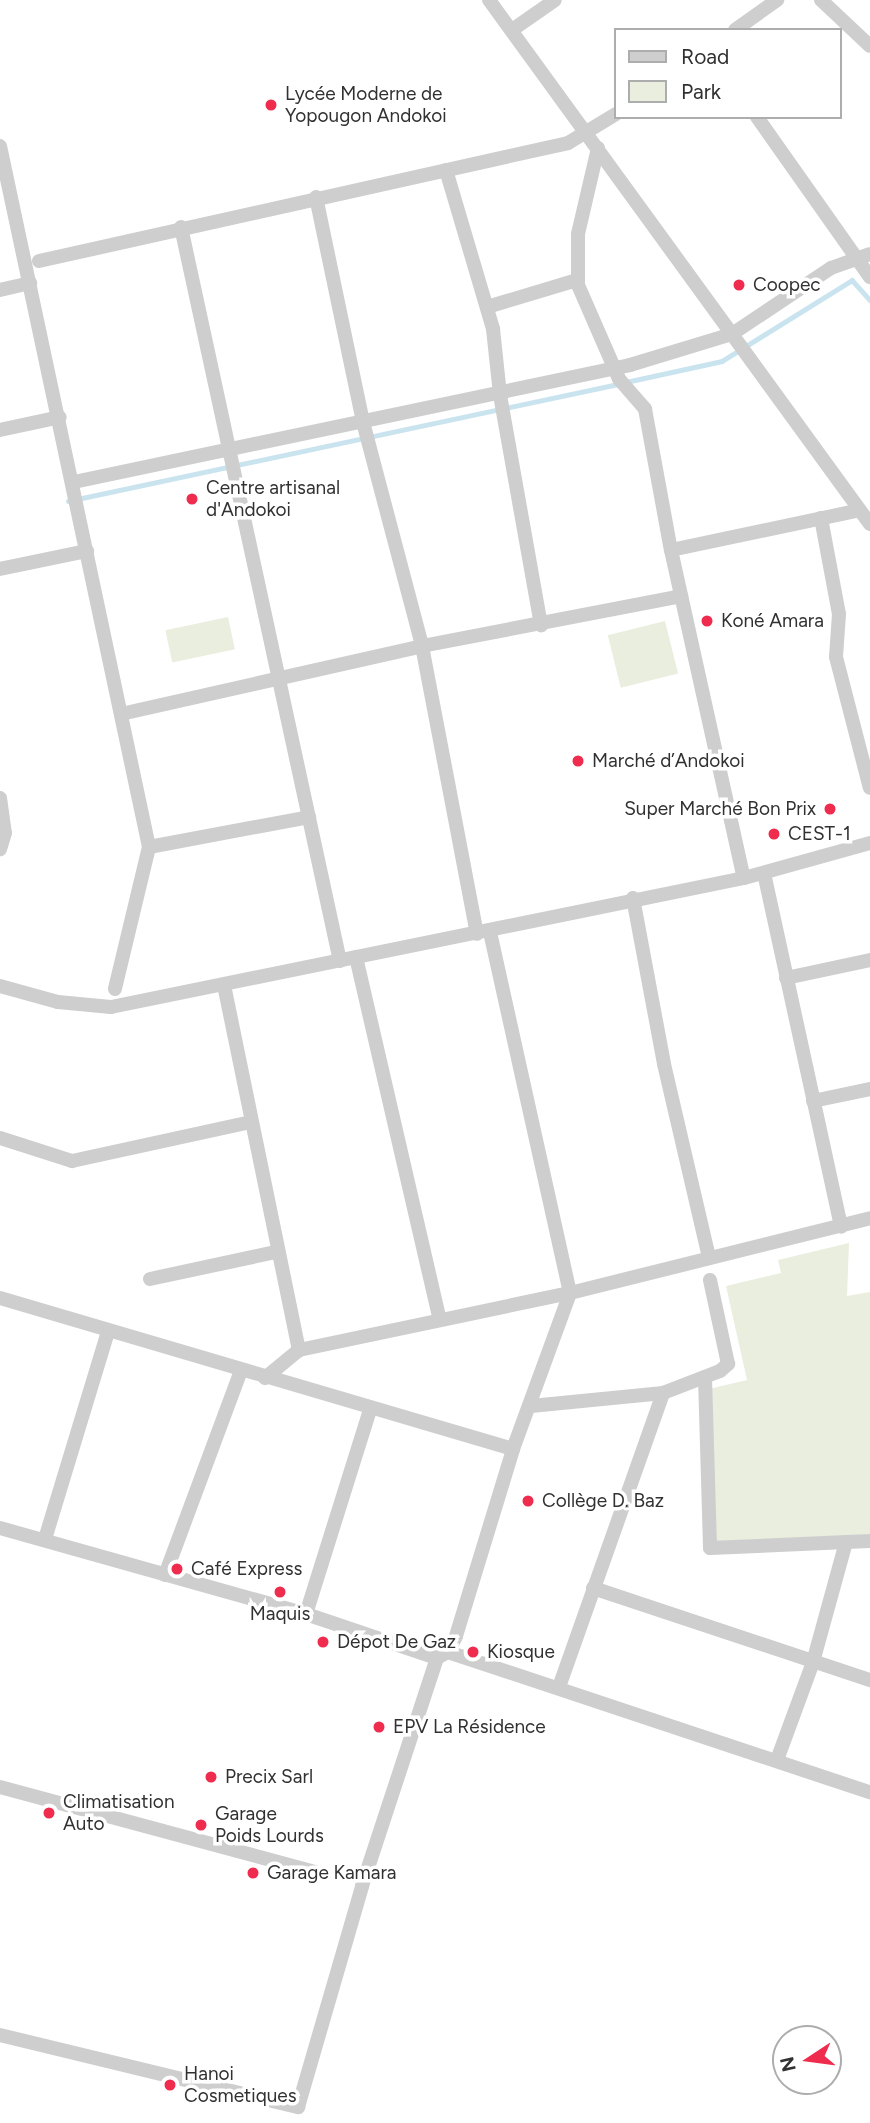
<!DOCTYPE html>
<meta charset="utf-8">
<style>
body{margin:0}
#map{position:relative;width:870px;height:2123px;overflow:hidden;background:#fff;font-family:Figtree,sans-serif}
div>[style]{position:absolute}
.green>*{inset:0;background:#e9eede;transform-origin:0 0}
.stream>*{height:4.5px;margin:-2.25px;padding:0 2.25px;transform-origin:2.25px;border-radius:2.25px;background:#cae4ef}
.street>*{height:14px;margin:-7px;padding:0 7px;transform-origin:7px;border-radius:7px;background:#cecece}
.dots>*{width:19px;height:19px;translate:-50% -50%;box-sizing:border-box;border:4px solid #fff;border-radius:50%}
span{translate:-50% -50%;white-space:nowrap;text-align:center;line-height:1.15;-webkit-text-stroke:7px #fff;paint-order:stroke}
.poi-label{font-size:19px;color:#313131}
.left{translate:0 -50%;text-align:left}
.right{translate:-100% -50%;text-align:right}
.legend{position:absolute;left:614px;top:28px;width:228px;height:91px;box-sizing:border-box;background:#fff;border:2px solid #adadad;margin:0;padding:9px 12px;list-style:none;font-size:21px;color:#313131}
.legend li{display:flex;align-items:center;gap:14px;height:35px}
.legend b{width:35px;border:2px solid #adadad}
.north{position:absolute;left:772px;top:2025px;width:70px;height:70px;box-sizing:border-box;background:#fff;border:2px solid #adadad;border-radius:50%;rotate:257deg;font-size:19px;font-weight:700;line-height:28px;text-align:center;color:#313131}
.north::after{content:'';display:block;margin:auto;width:24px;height:32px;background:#ef2b4e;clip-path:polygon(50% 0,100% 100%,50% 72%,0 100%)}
</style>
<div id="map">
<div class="green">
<div style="left:228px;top:617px;width:33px;height:64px;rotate:78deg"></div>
<div style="left:665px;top:621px;width:54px;height:59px;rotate:76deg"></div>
<div style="clip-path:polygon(849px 1243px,847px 1296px,870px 1292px,870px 1534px,712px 1546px,709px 1389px,747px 1380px,726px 1286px,781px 1273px,778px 1260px)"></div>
</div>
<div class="stream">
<div style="left:626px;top:382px;width:98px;rotate:-12.3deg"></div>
<div style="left:722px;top:361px;width:153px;rotate:-31.9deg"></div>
<div style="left:852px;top:280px;width:27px;rotate:48deg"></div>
<div style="left:68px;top:501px;width:562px;rotate:-12.01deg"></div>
</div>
<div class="street">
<div style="left:489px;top:0;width:648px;rotate:53.98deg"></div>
<div style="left:821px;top:0;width:67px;rotate:43.2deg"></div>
<div style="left:512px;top:30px;width:52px;rotate:-34.9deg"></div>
<div style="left:735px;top:30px;width:52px;rotate:-35.5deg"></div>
<div style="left:757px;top:117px;width:196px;rotate:54.8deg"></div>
<div style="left:0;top:146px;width:717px;rotate:78deg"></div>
<div style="left:149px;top:847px;width:146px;rotate:103.5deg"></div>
<div style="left:598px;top:148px;width:88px;rotate:103.1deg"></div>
<div style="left:578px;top:234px;width:51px;rotate:90deg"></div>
<div style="left:578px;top:285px;width:103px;rotate:66.4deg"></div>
<div style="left:619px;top:379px;width:40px;rotate:49deg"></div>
<div style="left:645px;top:409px;width:143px;rotate:79.6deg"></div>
<div style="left:671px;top:550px;width:336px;rotate:77.5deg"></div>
<div style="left:446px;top:170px;width:166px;rotate:73.5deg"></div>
<div style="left:493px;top:329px;width:66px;rotate:83.9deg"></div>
<div style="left:500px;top:395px;width:234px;rotate:79.9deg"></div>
<div style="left:316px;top:197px;width:230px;rotate:78.2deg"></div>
<div style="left:363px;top:422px;width:232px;rotate:75.2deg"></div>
<div style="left:422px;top:646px;width:293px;rotate:79.2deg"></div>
<div style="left:181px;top:227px;width:751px;rotate:77.78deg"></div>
<div style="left:39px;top:261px;width:542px;rotate:-12.57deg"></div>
<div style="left:568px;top:143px;width:56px;rotate:-31.1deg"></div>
<div style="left:0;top:290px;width:31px;rotate:-13deg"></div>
<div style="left:487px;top:307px;width:94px;rotate:-16.7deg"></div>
<div style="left:0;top:430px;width:61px;rotate:-12.2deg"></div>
<div style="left:74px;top:482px;width:568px;rotate:-11.88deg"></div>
<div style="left:630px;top:365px;width:107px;rotate:-16.9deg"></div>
<div style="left:732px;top:334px;width:119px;rotate:-33.7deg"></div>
<div style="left:831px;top:268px;width:41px;rotate:-19.7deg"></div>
<div style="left:821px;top:518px;width:98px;rotate:79.4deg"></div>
<div style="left:839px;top:614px;width:43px;rotate:94deg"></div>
<div style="left:836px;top:657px;width:135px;rotate:75.5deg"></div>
<div style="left:671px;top:550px;width:193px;rotate:-11.9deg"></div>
<div style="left:0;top:569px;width:89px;rotate:-11.7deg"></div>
<div style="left:121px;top:714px;width:309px;rotate:-12.7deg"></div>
<div style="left:422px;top:646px;width:264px;rotate:-10.9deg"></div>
<div style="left:0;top:798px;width:35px;rotate:82deg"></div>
<div style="left:5px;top:833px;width:17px;rotate:107deg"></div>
<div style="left:149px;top:847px;width:163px;rotate:-10.6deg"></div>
<div style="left:764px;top:873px;width:362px;rotate:77.7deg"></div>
<div style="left:633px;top:898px;width:169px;rotate:79.4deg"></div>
<div style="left:664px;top:1064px;width:198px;rotate:76.9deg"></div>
<div style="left:356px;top:957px;width:369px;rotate:77deg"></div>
<div style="left:786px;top:978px;width:86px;rotate:-12.1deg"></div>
<div style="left:224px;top:985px;width:373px;rotate:78.4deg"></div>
<div style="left:0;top:986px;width:60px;rotate:15.4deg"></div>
<div style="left:58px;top:1002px;width:53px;rotate:5.4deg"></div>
<div style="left:111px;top:1007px;width:646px;rotate:-11.52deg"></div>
<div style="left:744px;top:878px;width:131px;rotate:-15.5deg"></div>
<div style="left:813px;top:1101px;width:58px;rotate:-11.9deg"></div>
<div style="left:0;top:1138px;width:76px;rotate:17.7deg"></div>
<div style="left:72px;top:1161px;width:183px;rotate:-12.3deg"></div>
<div style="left:150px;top:1279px;width:129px;rotate:-12.1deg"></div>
<div style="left:0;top:1298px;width:535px;rotate:16.4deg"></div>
<div style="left:265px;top:1378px;width:44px;rotate:-39.5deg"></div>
<div style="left:299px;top:1350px;width:277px;rotate:-11.9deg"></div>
<div style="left:570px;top:1293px;width:371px;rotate:-102.5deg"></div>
<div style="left:705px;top:1378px;width:170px;rotate:88.3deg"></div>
<div style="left:710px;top:1548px;width:160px;rotate:-2.5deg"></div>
<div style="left:531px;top:1406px;width:133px;rotate:-5.6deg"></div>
<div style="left:663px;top:1393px;width:61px;rotate:-21.1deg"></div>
<div style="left:720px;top:1371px;width:11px;rotate:-41deg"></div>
<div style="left:728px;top:1364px;width:86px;rotate:-102.1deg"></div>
<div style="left:0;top:1528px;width:318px;rotate:15.7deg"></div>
<div style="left:306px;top:1614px;width:138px;rotate:18.6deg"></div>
<div style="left:437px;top:1658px;width:13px;rotate:-29deg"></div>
<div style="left:448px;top:1652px;width:18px;rotate:-63deg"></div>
<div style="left:456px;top:1636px;width:195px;rotate:-73deg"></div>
<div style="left:513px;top:1449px;width:166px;rotate:-69.9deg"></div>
<div style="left:570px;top:1293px;width:309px;rotate:-14deg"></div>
<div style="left:45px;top:1539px;width:217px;rotate:-73.1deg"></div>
<div style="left:165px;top:1575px;width:218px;rotate:-69.6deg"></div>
<div style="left:593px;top:1588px;width:292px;rotate:18.4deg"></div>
<div style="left:306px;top:1614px;width:214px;rotate:-72.6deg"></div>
<div style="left:448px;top:1652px;width:445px;rotate:18.4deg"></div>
<div style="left:559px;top:1687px;width:312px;rotate:-70.5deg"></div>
<div style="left:777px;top:1760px;width:104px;rotate:-69.8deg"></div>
<div style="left:813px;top:1662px;width:124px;rotate:-74.6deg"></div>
<div style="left:0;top:1787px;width:334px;rotate:15.1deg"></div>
<div style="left:0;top:2035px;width:307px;rotate:13.6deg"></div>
<div style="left:298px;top:2107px;width:230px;rotate:-73.8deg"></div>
<div style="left:362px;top:1886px;width:240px;rotate:-71.8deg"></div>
</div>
<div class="dots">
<div style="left:271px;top:105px;background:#ef2b4e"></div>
<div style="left:739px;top:285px;background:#ef2b4e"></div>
<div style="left:192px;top:499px;background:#ef2b4e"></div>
<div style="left:707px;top:621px;background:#ef2b4e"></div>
<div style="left:578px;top:761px;background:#ef2b4e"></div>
<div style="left:830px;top:809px;background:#ef2b4e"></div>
<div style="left:774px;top:834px;background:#ef2b4e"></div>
<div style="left:528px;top:1501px;background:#ef2b4e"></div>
<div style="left:177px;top:1569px;background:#ef2b4e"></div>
<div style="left:280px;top:1592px;background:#ef2b4e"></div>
<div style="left:323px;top:1642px;background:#ef2b4e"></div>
<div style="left:473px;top:1652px;background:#ef2b4e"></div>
<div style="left:379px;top:1727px;background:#ef2b4e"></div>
<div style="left:211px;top:1777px;background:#ef2b4e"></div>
<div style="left:49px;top:1813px;background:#ef2b4e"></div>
<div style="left:201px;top:1825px;background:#ef2b4e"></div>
<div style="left:253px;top:1873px;background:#ef2b4e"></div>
<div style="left:170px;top:2085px;background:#ef2b4e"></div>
</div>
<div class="poi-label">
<span class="left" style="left:285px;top:105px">Lycée Moderne de<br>Yopougon Andokoi</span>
<span class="left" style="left:753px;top:285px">Coopec</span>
<span class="left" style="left:206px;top:499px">Centre artisanal<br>d'Andokoi</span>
<span class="left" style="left:721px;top:621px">Koné Amara</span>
<span class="left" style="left:592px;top:761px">Marché d’Andokoi</span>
<span class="right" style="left:816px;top:809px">Super Marché Bon Prix</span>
<span class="left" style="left:788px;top:834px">CEST-1</span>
<span class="left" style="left:542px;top:1501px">Collège D. Baz</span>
<span class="left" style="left:191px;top:1569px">Café Express</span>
<span style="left:280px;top:1614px">Maquis</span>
<span class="left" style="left:337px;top:1642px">Dépot De Gaz</span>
<span class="left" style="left:487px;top:1652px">Kiosque</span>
<span class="left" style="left:393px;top:1727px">EPV La Résidence</span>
<span class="left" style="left:225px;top:1777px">Precix Sarl</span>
<span class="left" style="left:63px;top:1813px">Climatisation<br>Auto</span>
<span class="left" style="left:215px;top:1825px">Garage<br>Poids Lourds</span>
<span class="left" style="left:267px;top:1873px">Garage Kamara</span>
<span class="left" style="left:184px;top:2085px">Hanoi<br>Cosmetiques</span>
</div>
<ul class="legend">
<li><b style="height:9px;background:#cecece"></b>Road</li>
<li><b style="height:19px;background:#e9eede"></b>Park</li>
</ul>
<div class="north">N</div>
</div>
